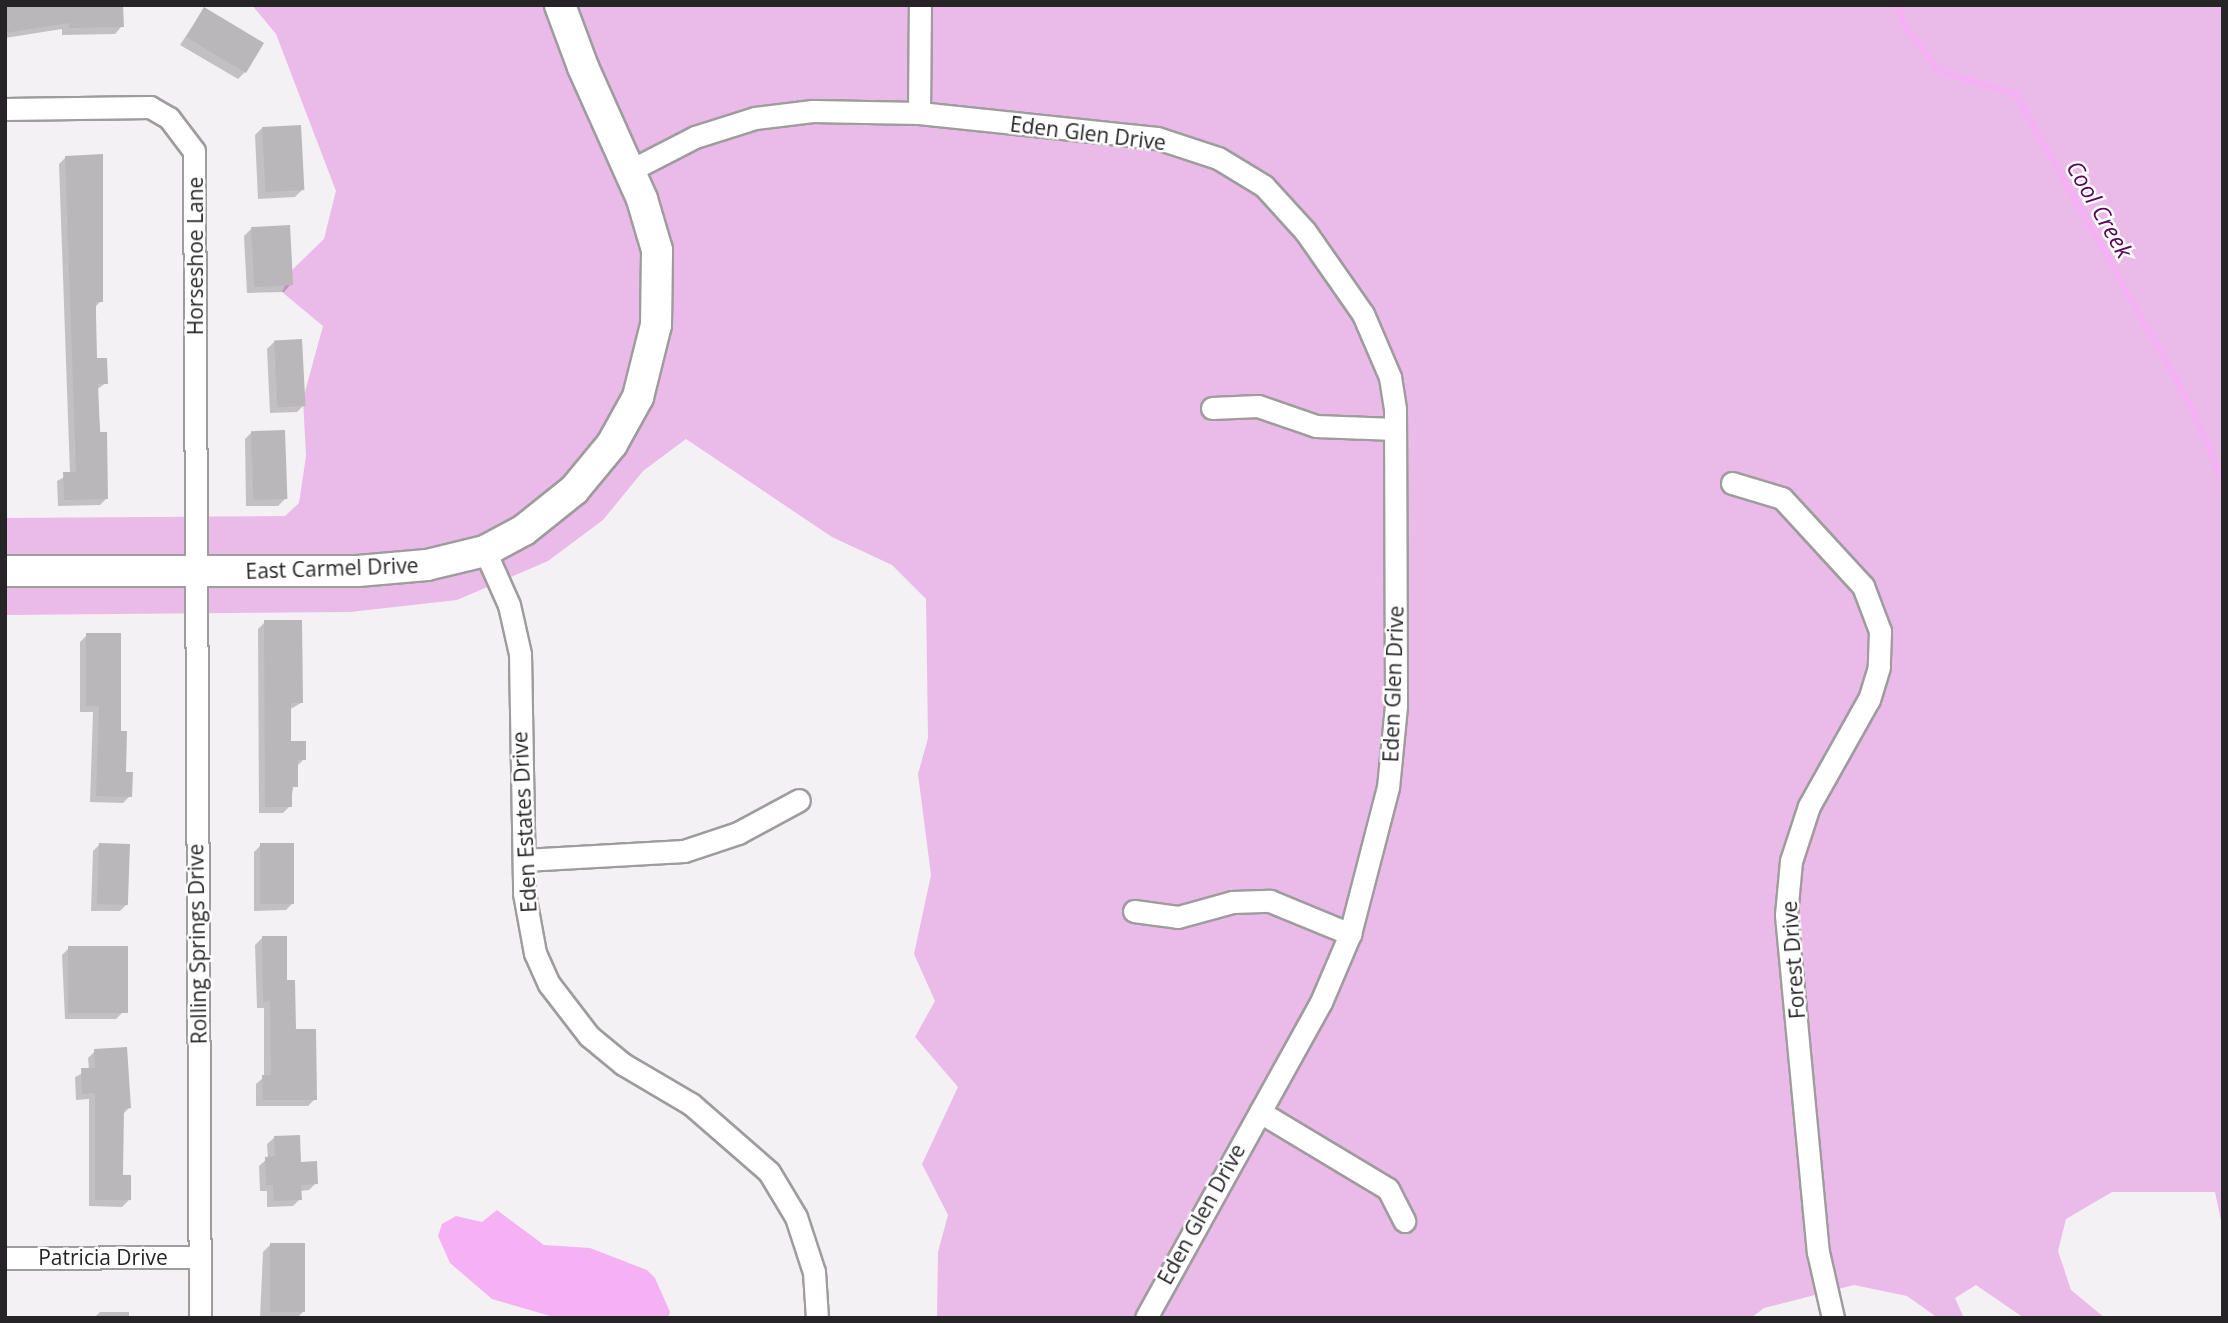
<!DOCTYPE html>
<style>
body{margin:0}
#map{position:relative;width:2228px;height:1323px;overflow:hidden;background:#f4f1f4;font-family:"Open Sans",sans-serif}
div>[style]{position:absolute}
.green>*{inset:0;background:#eabae9}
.water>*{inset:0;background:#f5b1f4}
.shadow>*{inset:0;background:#0003}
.stream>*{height:6px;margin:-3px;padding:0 3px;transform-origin:3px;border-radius:3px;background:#f5b1f4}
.building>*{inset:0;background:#bab7ba;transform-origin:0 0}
.roads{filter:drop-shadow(2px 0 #9f9c9e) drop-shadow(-2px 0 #9f9c9e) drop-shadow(0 2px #9f9c9e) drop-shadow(0 -2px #9f9c9e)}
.street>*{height:21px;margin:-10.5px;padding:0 10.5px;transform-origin:10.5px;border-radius:10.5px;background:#fff}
.secondary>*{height:30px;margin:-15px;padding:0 15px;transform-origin:15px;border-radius:15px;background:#fff}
span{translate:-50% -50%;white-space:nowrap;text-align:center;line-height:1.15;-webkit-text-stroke:5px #fff;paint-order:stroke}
.street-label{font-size:21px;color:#262426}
.water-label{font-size:23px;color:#58055b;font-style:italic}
.frame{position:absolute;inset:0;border:7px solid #262426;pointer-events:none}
</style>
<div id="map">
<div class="green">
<div style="clip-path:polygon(252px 5px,2223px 5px,2223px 1230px,2215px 1192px,2112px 1192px,2066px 1219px,2058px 1251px,2071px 1290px,2105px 1318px,2024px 1318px,1976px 1285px,1955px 1298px,1964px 1318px,1938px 1318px,1907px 1296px,1854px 1285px,1764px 1308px,1751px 1318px,937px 1318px,938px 1252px,948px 1215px,922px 1164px,958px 1087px,915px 1037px,935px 1001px,914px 954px,931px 875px,918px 774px,928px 738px,926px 599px,892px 565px,832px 537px,686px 439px,643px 471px,603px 520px,548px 561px,457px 600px,350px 612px,5px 615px,5px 518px,285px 516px,299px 503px,306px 456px,303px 399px,323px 326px,282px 292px,293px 269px,324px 239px,336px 191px,276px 34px)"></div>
</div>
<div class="water">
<div style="clip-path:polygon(497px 1210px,544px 1245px,590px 1248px,647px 1270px,655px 1278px,670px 1312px,668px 1318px,557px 1318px,492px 1299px,450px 1263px,438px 1236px,442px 1224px,456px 1216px,482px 1222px)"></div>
</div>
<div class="shadow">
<div style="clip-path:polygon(5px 5px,122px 26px,115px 34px,62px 35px,62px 29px,5px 38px)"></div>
<div style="clip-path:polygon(204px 9px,245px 72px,238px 79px,180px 45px)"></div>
<div style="clip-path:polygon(262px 128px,302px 190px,295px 197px,258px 199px,255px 135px)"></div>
<div style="clip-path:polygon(66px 157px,101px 301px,94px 308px,96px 360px,106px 383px,96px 390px,107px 498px,100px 505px,58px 506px,57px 481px,70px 474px,59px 164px)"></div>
<div style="clip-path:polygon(251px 229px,291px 284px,284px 292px,247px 293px,244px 236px)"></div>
<div style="clip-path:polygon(274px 342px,304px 405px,297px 412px,270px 413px,267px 349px)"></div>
<div style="clip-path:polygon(252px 432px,285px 499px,278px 506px,246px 506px,245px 439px)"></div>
<div style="clip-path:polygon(265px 622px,301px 703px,289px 710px,289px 743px,304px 759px,297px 766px,290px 806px,283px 813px,259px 813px,258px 629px)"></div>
<div style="clip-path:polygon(87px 635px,120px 732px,130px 796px,123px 803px,90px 802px,93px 712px,80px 712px,80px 642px)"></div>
<div style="clip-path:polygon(100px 844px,127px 904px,120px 911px,91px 911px,93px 851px)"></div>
<div style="clip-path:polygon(261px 845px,293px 903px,286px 910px,254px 911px,254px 852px)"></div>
<div style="clip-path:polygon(262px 938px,286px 982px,294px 1031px,315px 1099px,308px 1106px,256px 1106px,256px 1084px,264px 1077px,264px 1008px,257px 1008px,255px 945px)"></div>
<div style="clip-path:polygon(69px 948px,123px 1012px,116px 1019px,65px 1019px,62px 955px)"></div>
<div style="clip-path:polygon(95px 1051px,129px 1108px,122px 1115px,121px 1176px,129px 1200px,122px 1207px,89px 1206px,89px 1099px,76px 1100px,75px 1077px,89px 1070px,88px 1058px)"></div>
<div style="clip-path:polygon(275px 1137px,316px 1183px,309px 1190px,300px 1191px,300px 1199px,293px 1206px,267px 1207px,267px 1191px,260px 1191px,259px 1166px,268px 1158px,267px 1144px)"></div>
<div style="clip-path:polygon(270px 1245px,304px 1311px,297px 1318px,260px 1318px,263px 1252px)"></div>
<div style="clip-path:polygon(100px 1312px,129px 1312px,129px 1318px,94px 1318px)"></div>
</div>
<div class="stream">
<div style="left:1896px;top:5px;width:29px;rotate:65deg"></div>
<div style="left:1908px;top:31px;width:49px;rotate:52.4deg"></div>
<div style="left:1938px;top:70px;width:82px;rotate:17.8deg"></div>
<div style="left:2016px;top:95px;width:357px;rotate:60.6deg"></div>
<div style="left:2191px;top:406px;width:83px;rotate:67.4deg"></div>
</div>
<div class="building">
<div style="clip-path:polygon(5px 5px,123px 5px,124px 27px,69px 28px,69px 23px,5px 33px)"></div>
<div style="left:204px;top:7px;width:70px;height:35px;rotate:31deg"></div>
<div style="left:301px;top:125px;width:65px;height:39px;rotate:87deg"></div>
<div style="clip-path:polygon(103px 154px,103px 302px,96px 302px,96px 314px,97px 358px,107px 358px,108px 384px,98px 384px,100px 432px,107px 432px,108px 499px,64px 500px,63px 472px,76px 472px,65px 156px)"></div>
<div style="left:290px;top:225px;width:60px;height:39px;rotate:87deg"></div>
<div style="left:302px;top:339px;width:67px;height:28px;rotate:87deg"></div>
<div style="left:285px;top:430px;width:69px;height:34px;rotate:88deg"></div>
<div style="clip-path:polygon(264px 620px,302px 620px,303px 703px,291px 703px,291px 741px,306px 741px,306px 760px,298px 760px,298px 787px,292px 787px,292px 807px,265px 807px)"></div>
<div style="clip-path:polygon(86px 633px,121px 633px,121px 731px,127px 731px,126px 772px,133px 772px,132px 797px,96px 796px,99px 706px,86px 706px)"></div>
<div style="left:99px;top:843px;width:31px;height:61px;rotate:2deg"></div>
<div style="left:260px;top:843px;width:34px;height:61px"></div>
<div style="clip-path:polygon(262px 936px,287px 936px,287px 980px,295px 980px,296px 1029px,316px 1029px,317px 1100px,263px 1100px,262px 1075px,271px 1075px,270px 1001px,263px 1002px)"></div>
<div style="left:68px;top:946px;width:60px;height:67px"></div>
<div style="clip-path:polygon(127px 1047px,131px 1108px,124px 1109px,123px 1175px,131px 1175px,131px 1200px,95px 1200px,95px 1093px,82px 1094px,81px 1068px,95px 1068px,94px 1049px)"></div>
<div style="clip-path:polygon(300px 1135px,301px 1162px,317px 1161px,318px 1184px,301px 1185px,302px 1200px,274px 1201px,273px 1185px,266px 1185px,265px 1157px,275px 1156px,274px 1136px)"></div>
<div style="left:270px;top:1243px;width:35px;height:69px"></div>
</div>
<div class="roads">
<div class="street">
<div style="left:5px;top:109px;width:145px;rotate:-0.8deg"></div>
<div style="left:150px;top:107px;width:22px;rotate:30deg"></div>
<div style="left:169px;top:118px;width:41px;rotate:52.9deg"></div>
<div style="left:194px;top:151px;width:1167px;rotate:89.71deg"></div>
<div style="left:919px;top:113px;width:108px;rotate:-89.5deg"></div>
<div style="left:631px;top:170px;width:72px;rotate:-27.3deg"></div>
<div style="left:695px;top:137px;width:63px;rotate:-17.6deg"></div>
<div style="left:755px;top:118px;width:58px;rotate:-6.9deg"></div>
<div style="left:813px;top:111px;width:106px;rotate:1.1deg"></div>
<div style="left:919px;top:113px;width:239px;rotate:6deg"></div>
<div style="left:1157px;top:138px;width:64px;rotate:18.2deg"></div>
<div style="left:1218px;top:158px;width:54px;rotate:31.3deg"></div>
<div style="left:1264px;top:186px;width:61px;rotate:47.7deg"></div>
<div style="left:1305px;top:231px;width:101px;rotate:55.1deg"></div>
<div style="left:1363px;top:314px;width:69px;rotate:66.8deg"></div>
<div style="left:1390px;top:377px;width:33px;rotate:81deg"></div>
<div style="left:1395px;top:410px;width:296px;rotate:89.8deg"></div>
<div style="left:1396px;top:706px;width:81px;rotate:95.6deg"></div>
<div style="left:1388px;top:787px;width:152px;rotate:104.5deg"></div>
<div style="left:1350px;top:934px;width:74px;rotate:113.1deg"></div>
<div style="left:1321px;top:1002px;width:361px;rotate:119deg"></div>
<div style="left:1212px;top:408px;width:46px;rotate:-2.5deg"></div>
<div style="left:1258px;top:406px;width:61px;rotate:19deg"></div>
<div style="left:1316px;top:426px;width:79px;rotate:2.2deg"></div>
<div style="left:1732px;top:483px;width:52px;rotate:16.7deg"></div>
<div style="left:1782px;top:498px;width:120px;rotate:47.4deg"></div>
<div style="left:1863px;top:586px;width:48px;rotate:69.3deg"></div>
<div style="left:1880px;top:631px;width:36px;rotate:92deg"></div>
<div style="left:1879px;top:667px;width:34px;rotate:107deg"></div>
<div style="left:1869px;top:699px;width:123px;rotate:119.3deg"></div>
<div style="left:1809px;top:806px;width:58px;rotate:108.1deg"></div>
<div style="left:1791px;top:861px;width:54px;rotate:95.3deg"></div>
<div style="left:1786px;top:915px;width:339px;rotate:84.6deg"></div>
<div style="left:1818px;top:1252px;width:68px;rotate:77.2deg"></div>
<div style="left:485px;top:551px;width:59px;rotate:66deg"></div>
<div style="left:509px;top:605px;width:50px;rotate:77.3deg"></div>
<div style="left:520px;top:654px;width:239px;rotate:89deg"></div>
<div style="left:524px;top:893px;width:61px;rotate:79.6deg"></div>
<div style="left:535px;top:953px;width:34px;rotate:66deg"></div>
<div style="left:549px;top:984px;width:66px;rotate:52.4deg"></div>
<div style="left:589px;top:1036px;width:44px;rotate:39.5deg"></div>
<div style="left:623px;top:1064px;width:79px;rotate:30.5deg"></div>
<div style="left:691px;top:1104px;width:103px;rotate:41.1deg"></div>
<div style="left:769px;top:1172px;width:52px;rotate:59deg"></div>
<div style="left:796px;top:1217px;width:58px;rotate:71.9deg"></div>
<div style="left:814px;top:1272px;width:46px;rotate:86.3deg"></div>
<div style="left:524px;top:860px;width:160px;rotate:-3.2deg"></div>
<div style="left:684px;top:851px;width:57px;rotate:-18.4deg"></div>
<div style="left:738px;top:833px;width:69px;rotate:-28.4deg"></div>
<div style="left:1134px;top:911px;width:44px;rotate:7.8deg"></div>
<div style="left:1178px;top:917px;width:56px;rotate:-15.5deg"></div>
<div style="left:1232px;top:902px;width:38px;rotate:-2deg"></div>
<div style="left:1270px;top:901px;width:87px;rotate:22.4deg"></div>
<div style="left:1260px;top:1112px;width:149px;rotate:31deg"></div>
<div style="left:1388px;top:1189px;width:36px;rotate:63deg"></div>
<div style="left:5px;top:1258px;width:195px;rotate:-0.3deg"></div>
</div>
<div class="secondary">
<div style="left:5px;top:571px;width:353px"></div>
<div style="left:358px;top:571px;width:69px;rotate:-5deg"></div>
<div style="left:427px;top:565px;width:60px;rotate:-13.6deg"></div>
<div style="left:485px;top:551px;width:44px;rotate:-28.3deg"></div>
<div style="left:524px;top:530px;width:64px;rotate:-38.7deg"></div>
<div style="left:574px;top:490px;width:60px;rotate:-50.4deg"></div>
<div style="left:612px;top:444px;width:54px;rotate:-61deg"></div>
<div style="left:638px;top:397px;width:74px;rotate:-76deg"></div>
<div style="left:656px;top:325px;width:75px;rotate:-89.2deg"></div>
<div style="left:657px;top:250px;width:53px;rotate:-106.4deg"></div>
<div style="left:642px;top:199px;width:145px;rotate:-114.1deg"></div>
<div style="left:583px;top:67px;width:66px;rotate:-110.4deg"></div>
</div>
</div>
<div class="street-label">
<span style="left:1088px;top:133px;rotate:7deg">Eden Glen Drive</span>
<span style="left:195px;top:256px;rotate:-90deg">Horseshoe Lane</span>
<span style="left:332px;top:568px;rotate:-2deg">East Carmel Drive</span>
<span style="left:1393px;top:684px;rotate:-88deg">Eden Glen Drive</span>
<span style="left:524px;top:822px;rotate:-93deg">Eden Estates Drive</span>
<span style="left:197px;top:944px;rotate:-91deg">Rolling Springs Drive</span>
<span style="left:1793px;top:960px;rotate:-94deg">Forest Drive</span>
<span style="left:1201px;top:1214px;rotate:-61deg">Eden Glen Drive</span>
<span style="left:103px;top:1257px">Patricia Drive</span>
</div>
<div class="water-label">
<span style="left:2100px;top:209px;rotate:60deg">Cool Creek</span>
</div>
<div class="frame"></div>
</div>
